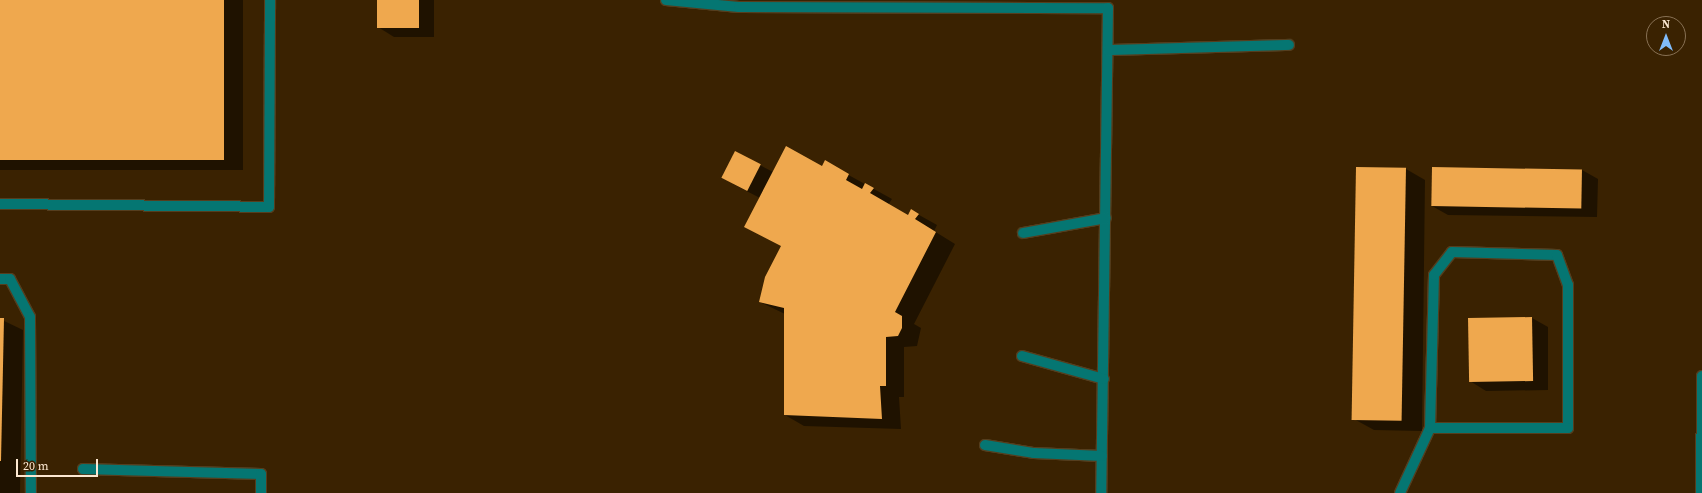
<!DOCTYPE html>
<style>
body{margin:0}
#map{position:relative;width:1702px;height:493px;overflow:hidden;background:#3a2201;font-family:"Source Serif 4",serif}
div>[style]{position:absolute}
.shadow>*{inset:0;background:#0007;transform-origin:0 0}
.building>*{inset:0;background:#efa84e;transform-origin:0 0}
.roads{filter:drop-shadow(1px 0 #553e1e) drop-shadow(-1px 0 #553e1e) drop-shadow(0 1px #553e1e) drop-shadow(0 -1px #553e1e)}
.service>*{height:10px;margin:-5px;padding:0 5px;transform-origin:5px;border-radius:5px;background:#057672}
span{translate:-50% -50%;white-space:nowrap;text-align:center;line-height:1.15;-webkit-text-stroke:4px #3a2201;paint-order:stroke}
.north{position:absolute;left:1646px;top:16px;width:40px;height:40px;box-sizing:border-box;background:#3a2201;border:1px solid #887154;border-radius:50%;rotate:0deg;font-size:11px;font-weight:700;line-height:16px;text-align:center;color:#fce8d1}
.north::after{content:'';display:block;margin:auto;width:14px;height:18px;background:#81bcfa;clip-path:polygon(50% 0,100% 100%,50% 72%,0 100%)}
.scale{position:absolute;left:16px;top:459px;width:82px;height:18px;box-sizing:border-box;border:2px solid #fce8d1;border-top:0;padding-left:5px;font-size:12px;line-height:14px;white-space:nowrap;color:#fce8d1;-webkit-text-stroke:3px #3a2201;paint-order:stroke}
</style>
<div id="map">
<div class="shadow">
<div style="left:0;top:0;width:243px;height:170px"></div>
<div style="clip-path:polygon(378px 0,434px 0,434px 37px,394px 37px,378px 27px)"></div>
<div style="clip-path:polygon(735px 152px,773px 172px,822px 167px,825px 162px,892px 199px,888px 205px,908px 217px,912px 211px,937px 225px,934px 231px,955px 244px,914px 324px,921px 328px,917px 346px,904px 347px,904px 397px,899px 397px,901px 429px,804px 426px,785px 415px,785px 314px,760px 302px,782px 246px,745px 226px,760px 198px,733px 184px)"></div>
<div style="clip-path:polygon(1406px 169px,1425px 180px,1422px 431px,1374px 430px,1354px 419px)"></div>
<div style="clip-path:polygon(1582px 170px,1598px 179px,1597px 217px,1448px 215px,1432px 206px)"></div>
<div style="clip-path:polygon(1532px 318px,1548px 327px,1548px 390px,1486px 391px,1470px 381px)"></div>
<div style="clip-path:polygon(0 319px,23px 330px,20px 493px,0 493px)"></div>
</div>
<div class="building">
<div style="left:0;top:0;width:224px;height:160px"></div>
<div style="left:377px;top:0;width:42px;height:28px"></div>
<div style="clip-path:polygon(786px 146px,822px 166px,825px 160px,849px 174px,846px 180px,862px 189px,865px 183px,874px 188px,870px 193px,908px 215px,911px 209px,919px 214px,915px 219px,936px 232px,895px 312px,902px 316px,902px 328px,898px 336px,886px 337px,886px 386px,880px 386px,882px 419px,784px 415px,784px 308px,759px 302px,765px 277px,781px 246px,744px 227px)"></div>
<div style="left:735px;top:151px;width:29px;height:30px;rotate:27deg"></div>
<div style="left:1356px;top:167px;width:50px;height:253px;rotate:1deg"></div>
<div style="left:1432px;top:167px;width:150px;height:39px;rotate:1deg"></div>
<div style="left:1532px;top:317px;width:64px;height:64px;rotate:89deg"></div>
<div style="clip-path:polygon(0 318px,4px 318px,1px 461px,0 461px)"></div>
</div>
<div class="roads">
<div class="service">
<div style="left:666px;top:0;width:73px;rotate:5.5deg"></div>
<div style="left:739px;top:7px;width:369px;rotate:0.2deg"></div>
<div style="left:1108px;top:8px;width:485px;rotate:90.8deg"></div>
<div style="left:1108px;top:50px;width:181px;rotate:-1.6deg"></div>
<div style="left:0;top:204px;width:269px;rotate:0.6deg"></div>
<div style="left:269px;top:207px;width:207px;rotate:-89.7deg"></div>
<div style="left:1023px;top:233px;width:84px;rotate:-10.2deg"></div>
<div style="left:0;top:279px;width:10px"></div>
<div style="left:10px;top:279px;width:43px;rotate:62.2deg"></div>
<div style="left:30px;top:317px;width:176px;rotate:89.7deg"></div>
<div style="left:1022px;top:356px;width:85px;rotate:15.7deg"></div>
<div style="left:985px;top:445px;width:50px;rotate:9.3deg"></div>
<div style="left:1034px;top:453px;width:68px;rotate:2.5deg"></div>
<div style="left:83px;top:469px;width:178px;rotate:1.6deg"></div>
<div style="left:261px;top:474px;width:19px;rotate:90deg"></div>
<div style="left:1400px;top:493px;width:72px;rotate:-65.2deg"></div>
<div style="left:1430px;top:428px;width:153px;rotate:-88.5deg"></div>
<div style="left:1434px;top:275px;width:29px;rotate:-52deg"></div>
<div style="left:1452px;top:252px;width:105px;rotate:1.6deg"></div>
<div style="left:1557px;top:255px;width:32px;rotate:70deg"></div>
<div style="left:1568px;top:285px;width:143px;rotate:90deg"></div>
<div style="left:1568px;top:428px;width:138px;rotate:180deg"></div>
<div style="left:1701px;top:493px;width:117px;rotate:-89.5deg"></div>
</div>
</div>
<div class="north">N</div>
<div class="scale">20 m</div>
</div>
